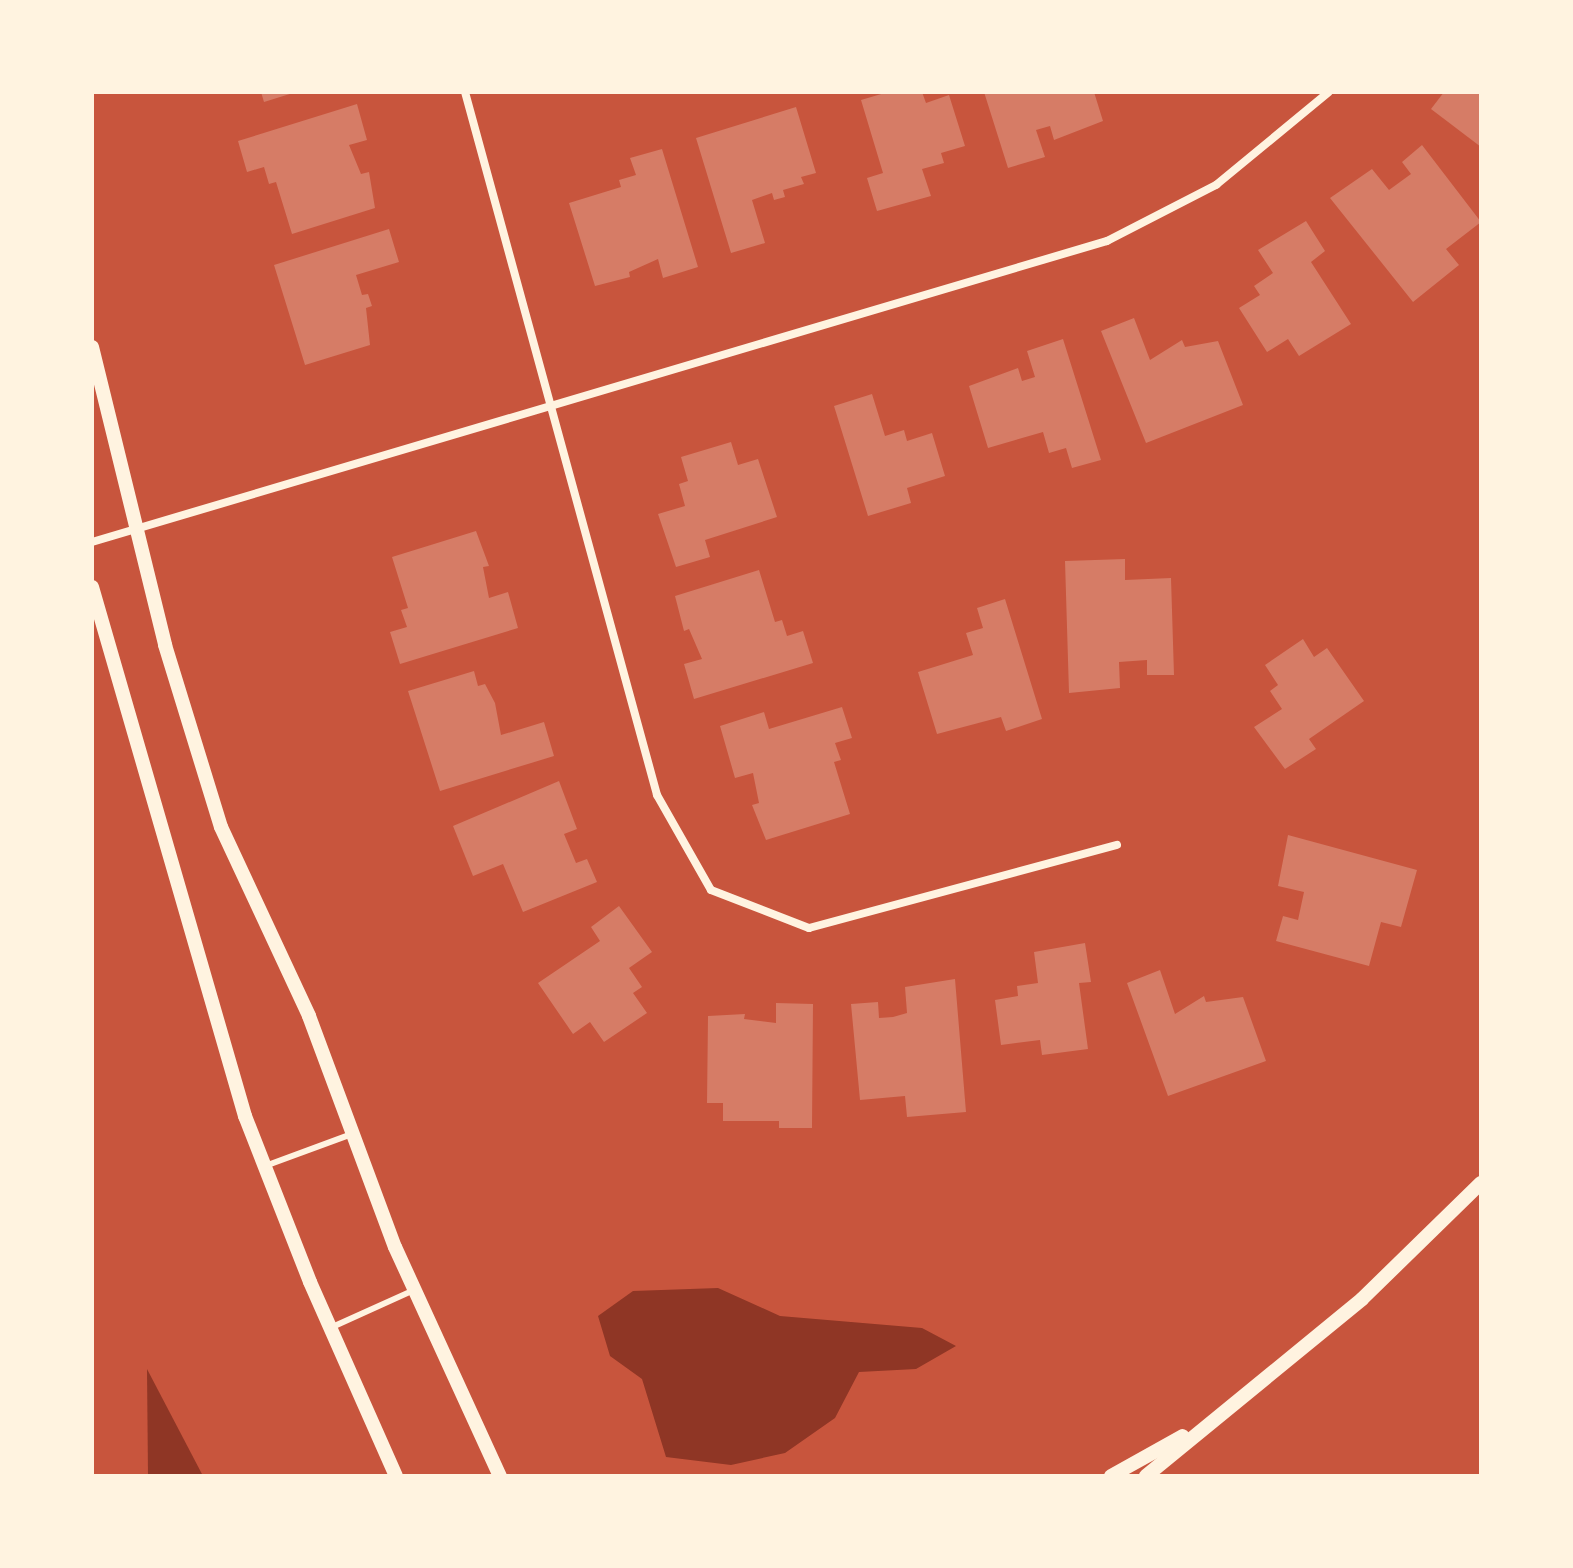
<!DOCTYPE html>
<style>
body{margin:0}
#map{position:relative;width:1573px;height:1568px;overflow:hidden;background:#c8553d;font-family:"Golos Text",sans-serif}
div>[style]{position:absolute}
.water>*{inset:0;background:#8f3625}
.building>*{inset:0;background:#d67c66}
.service>*{height:6px;margin:-3px;padding:0 3px;transform-origin:3px;border-radius:3px;background:#fff3e0}
.minor>*{height:8px;margin:-4px;padding:0 4px;transform-origin:4px;border-radius:4px;background:#fff3e0}
.tertiary>*{height:14px;margin:-7px;padding:0 7px;transform-origin:7px;border-radius:7px;background:#fff3e0}
span{translate:-50% -50%;white-space:nowrap;text-align:center;line-height:1.15;-webkit-text-stroke:6px #fff3e0;paint-order:stroke}
.frame{position:absolute;inset:0;border:94px solid #fff3e0;pointer-events:none}
</style>
<div id="map">
<div class="water">
<div style="clip-path:polygon(718px 1288px,780px 1316px,922px 1328px,956px 1346px,916px 1369px,859px 1372px,835px 1418px,785px 1453px,731px 1465px,666px 1457px,642px 1379px,610px 1356px,598px 1316px,633px 1291px)"></div>
<div style="clip-path:polygon(147px 1369px,203px 1476px,148px 1476px)"></div>
</div>
<div class="building">
<div style="clip-path:polygon(261px 92px,293px 92px,293px 93px,264px 102px)"></div>
<div style="clip-path:polygon(888px 92px,922px 92px,926px 103px,949px 95px,965px 146px,941px 153px,944px 163px,922px 169px,931px 196px,877px 211px,867px 178px,883px 173px,861px 100px)"></div>
<div style="clip-path:polygon(984px 92px,1094px 92px,1103px 121px,1054px 140px,1050px 126px,1036px 130px,1045px 157px,1008px 168px)"></div>
<div style="clip-path:polygon(1444px 92px,1481px 92px,1481px 147px,1431px 109px)"></div>
<div style="clip-path:polygon(357px 104px,367px 140px,349px 145px,361px 174px,369px 172px,375px 208px,292px 234px,276px 182px,269px 184px,264px 167px,247px 172px,238px 141px)"></div>
<div style="clip-path:polygon(796px 107px,816px 173px,801px 177px,804px 184px,783px 190px,785px 197px,774px 200px,772px 193px,752px 200px,765px 243px,731px 253px,696px 138px)"></div>
<div style="clip-path:polygon(1422px 145px,1481px 222px,1446px 249px,1459px 265px,1413px 302px,1330px 198px,1372px 169px,1389px 190px,1411px 174px,1402px 162px)"></div>
<div style="clip-path:polygon(662px 149px,698px 267px,663px 278px,658px 259px,629px 272px,630px 277px,595px 286px,569px 203px,621px 187px,619px 180px,636px 175px,630px 158px)"></div>
<div style="clip-path:polygon(1306px 221px,1325px 251px,1311px 262px,1351px 324px,1299px 356px,1288px 339px,1267px 352px,1239px 308px,1260px 295px,1254px 286px,1273px 273px,1258px 250px)"></div>
<div style="clip-path:polygon(389px 229px,399px 262px,356px 275px,362px 295px,368px 294px,372px 306px,366px 308px,370px 345px,305px 365px,274px 265px)"></div>
<div style="clip-path:polygon(1134px 318px,1150px 360px,1182px 340px,1185px 347px,1218px 341px,1243px 405px,1146px 443px,1101px 331px)"></div>
<div style="clip-path:polygon(1063px 339px,1101px 460px,1072px 468px,1066px 448px,1049px 453px,1043px 432px,988px 448px,969px 386px,1018px 368px,1022px 381px,1035px 377px,1027px 351px)"></div>
<div style="clip-path:polygon(872px 394px,885px 436px,904px 430px,907px 441px,932px 433px,945px 476px,907px 488px,911px 503px,868px 516px,834px 406px)"></div>
<div style="clip-path:polygon(731px 442px,738px 465px,758px 459px,777px 517px,705px 540px,710px 557px,676px 567px,658px 514px,685px 506px,679px 484px,688px 481px,681px 457px)"></div>
<div style="clip-path:polygon(476px 531px,489px 566px,483px 567px,489px 598px,508px 592px,518px 628px,400px 664px,390px 632px,407px 627px,401px 610px,408px 608px,392px 557px)"></div>
<div style="clip-path:polygon(1125px 559px,1125px 580px,1171px 578px,1174px 675px,1147px 675px,1147px 660px,1119px 662px,1120px 688px,1069px 693px,1065px 561px)"></div>
<div style="clip-path:polygon(759px 570px,775px 622px,782px 620px,787px 636px,803px 631px,813px 663px,694px 699px,684px 664px,702px 659px,689px 629px,684px 631px,675px 596px)"></div>
<div style="clip-path:polygon(1005px 599px,1042px 719px,1006px 731px,1001px 717px,937px 734px,918px 672px,973px 655px,966px 633px,983px 628px,977px 608px)"></div>
<div style="clip-path:polygon(1303px 639px,1314px 657px,1327px 648px,1364px 701px,1309px 739px,1316px 749px,1285px 769px,1254px 727px,1282px 709px,1270px 691px,1278px 685px,1265px 665px)"></div>
<div style="clip-path:polygon(474px 671px,478px 686px,485px 684px,495px 703px,501px 735px,544px 722px,554px 756px,440px 791px,408px 691px)"></div>
<div style="clip-path:polygon(842px 707px,852px 738px,835px 743px,841px 760px,834px 762px,850px 814px,766px 840px,752px 805px,759px 803px,753px 773px,735px 778px,720px 726px,764px 712px,769px 729px)"></div>
<div style="clip-path:polygon(559px 781px,577px 829px,564px 834px,576px 863px,587px 859px,597px 882px,523px 912px,503px 864px,473px 876px,453px 826px)"></div>
<div style="clip-path:polygon(1288px 835px,1417px 870px,1401px 927px,1381px 922px,1369px 966px,1276px 941px,1283px 916px,1298px 920px,1304px 892px,1278px 886px)"></div>
<div style="clip-path:polygon(619px 906px,652px 952px,629px 968px,642px 987px,633px 993px,647px 1013px,604px 1042px,590px 1022px,573px 1034px,538px 983px,600px 941px,591px 927px)"></div>
<div style="clip-path:polygon(1085px 943px,1091px 982px,1079px 983px,1088px 1049px,1042px 1055px,1040px 1040px,1001px 1045px,995px 1000px,1018px 996px,1017px 986px,1038px 983px,1034px 952px)"></div>
<div style="clip-path:polygon(1160px 970px,1175px 1014px,1204px 996px,1206px 1002px,1243px 997px,1266px 1061px,1168px 1096px,1127px 983px)"></div>
<div style="clip-path:polygon(955px 979px,966px 1112px,907px 1117px,905px 1096px,860px 1100px,851px 1004px,878px 1002px,879px 1018px,893px 1017px,907px 1013px,905px 987px)"></div>
<div style="clip-path:polygon(776px 1003px,813px 1004px,812px 1128px,779px 1128px,779px 1121px,723px 1121px,723px 1103px,707px 1103px,708px 1016px,745px 1014px,744px 1019px,776px 1023px)"></div>
</div>
<div class="service">
<div style="left:265px;top:1166px;width:93px;rotate:-20.2deg"></div>
<div style="left:330px;top:1328px;width:92px;rotate:-24.3deg"></div>
</div>
<div class="minor">
<div style="left:465px;top:92px;width:729px;rotate:74.72deg"></div>
<div style="left:657px;top:795px;width:109px;rotate:60.4deg"></div>
<div style="left:711px;top:890px;width:105px;rotate:21.2deg"></div>
<div style="left:809px;top:928px;width:319px;rotate:-15.1deg"></div>
<div style="left:92px;top:542px;width:1059px;rotate:-16.52deg"></div>
<div style="left:1107px;top:241px;width:123px;rotate:-27.2deg"></div>
<div style="left:1216px;top:185px;width:146px;rotate:-39.5deg"></div>
</div>
<div class="tertiary">
<div style="left:92px;top:347px;width:307px;rotate:76.2deg"></div>
<div style="left:165px;top:645px;width:190px;rotate:72.9deg"></div>
<div style="left:221px;top:827px;width:208px;rotate:65deg"></div>
<div style="left:309px;top:1016px;width:246px;rotate:69.6deg"></div>
<div style="left:395px;top:1247px;width:252px;rotate:65.4deg"></div>
<div style="left:92px;top:587px;width:551px;rotate:73.87deg"></div>
<div style="left:245px;top:1116px;width:178px;rotate:68.6deg"></div>
<div style="left:310px;top:1282px;width:212px;rotate:66.1deg"></div>
<div style="left:1111px;top:1476px;width:82px;rotate:-29.1deg"></div>
<div style="left:1146px;top:1476px;width:279px;rotate:-39.3deg"></div>
<div style="left:1362px;top:1299px;width:166px;rotate:-44.3deg"></div>
</div>
<div class="frame"></div>
</div>
